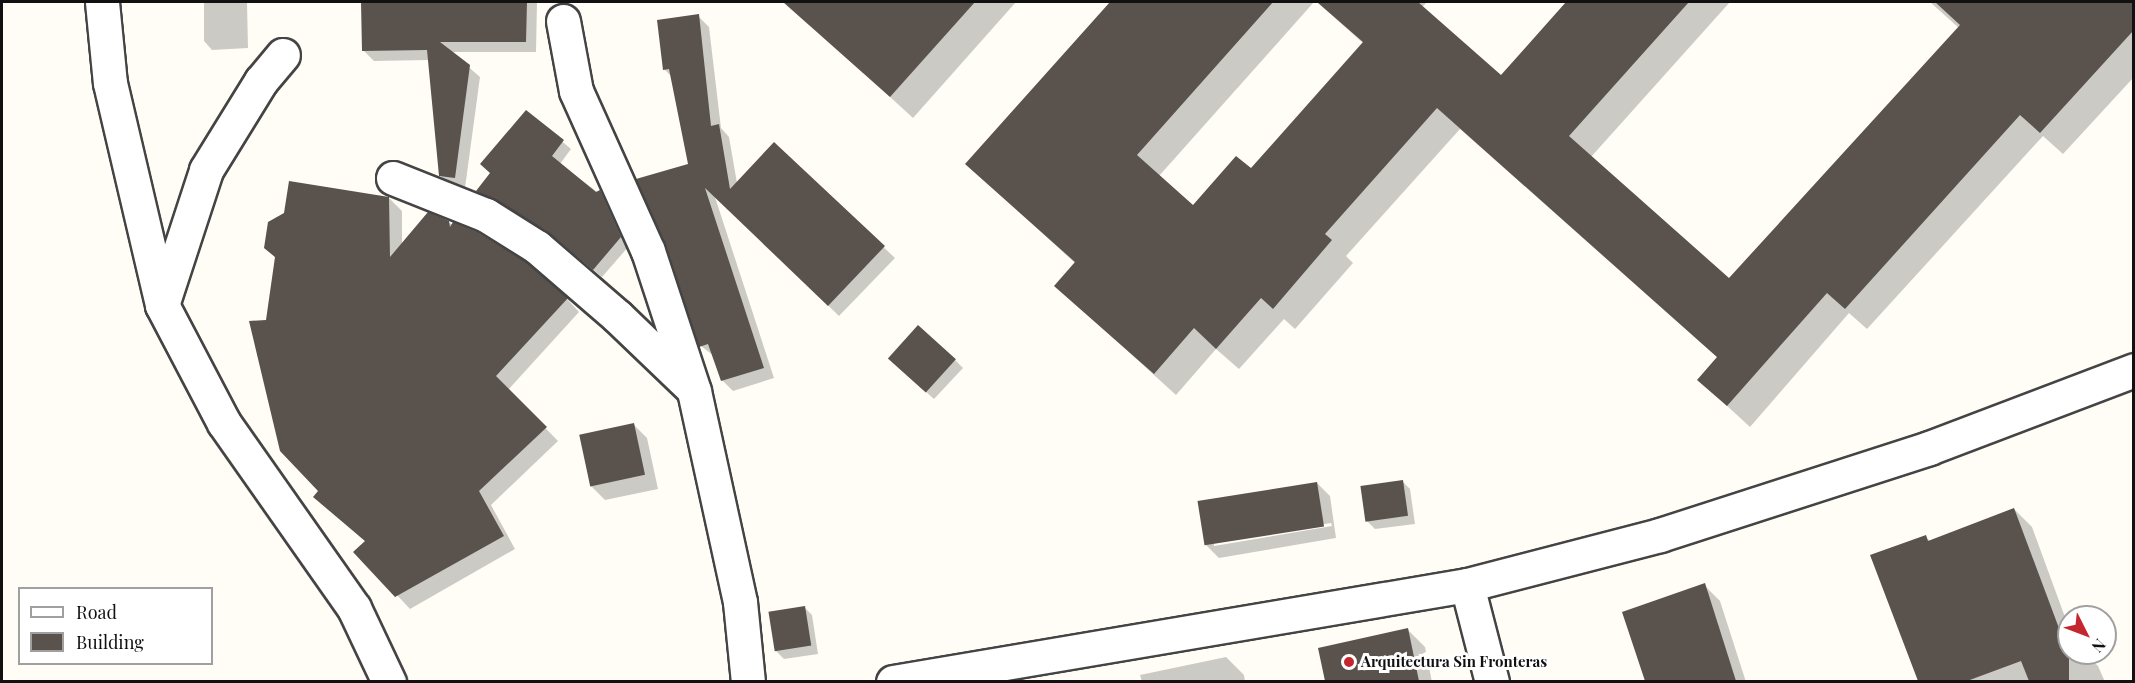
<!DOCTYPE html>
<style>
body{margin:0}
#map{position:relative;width:2135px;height:683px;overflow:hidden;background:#fffdf5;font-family:"Playfair Display",serif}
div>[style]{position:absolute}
.shadow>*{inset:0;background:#0003}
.building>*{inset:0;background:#5a524d;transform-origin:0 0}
.roads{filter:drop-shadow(2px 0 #444) drop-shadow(-2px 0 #444) drop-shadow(0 2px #444) drop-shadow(0 -2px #444)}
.minor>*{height:33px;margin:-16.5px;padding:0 16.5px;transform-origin:16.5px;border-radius:16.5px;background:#fff}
.tertiary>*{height:33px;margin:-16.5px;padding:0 16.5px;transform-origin:16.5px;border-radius:16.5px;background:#fff}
.dots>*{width:16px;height:16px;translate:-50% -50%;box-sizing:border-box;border:3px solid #fff;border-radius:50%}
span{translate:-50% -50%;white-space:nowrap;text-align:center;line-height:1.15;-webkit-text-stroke:6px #fff;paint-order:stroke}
.poi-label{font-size:15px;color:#111;font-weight:700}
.left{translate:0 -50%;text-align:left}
.frame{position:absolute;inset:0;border:3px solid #111;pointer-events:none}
.legend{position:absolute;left:18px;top:587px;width:195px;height:78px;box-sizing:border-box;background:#fff;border:2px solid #a0a0a0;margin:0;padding:8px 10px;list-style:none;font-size:18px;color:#111}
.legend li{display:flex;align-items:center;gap:12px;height:30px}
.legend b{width:30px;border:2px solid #a0a0a0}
.north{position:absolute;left:2057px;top:605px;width:60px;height:60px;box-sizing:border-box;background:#fff;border:2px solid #a0a0a0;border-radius:50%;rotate:132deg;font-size:16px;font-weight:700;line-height:24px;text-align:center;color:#111}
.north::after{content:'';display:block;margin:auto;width:21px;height:27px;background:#c4262e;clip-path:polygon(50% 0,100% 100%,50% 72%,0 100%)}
</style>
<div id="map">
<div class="shadow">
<div style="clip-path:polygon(204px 2px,247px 2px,248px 48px,212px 50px,204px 41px)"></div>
<div style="clip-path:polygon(363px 2px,537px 2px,536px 52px,451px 52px,480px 77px,465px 188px,451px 186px,440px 175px,429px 60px,374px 61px,363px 50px)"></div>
<div style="clip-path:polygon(799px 2px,1016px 2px,913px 118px,793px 8px)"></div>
<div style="clip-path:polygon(1112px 2px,1314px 2px,1159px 176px,1193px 207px,1251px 170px,1364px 44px,1317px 2px,1427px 2px,1422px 7px,1501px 77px,1568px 2px,1730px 2px,1591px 157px,1729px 280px,1959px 28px,1930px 2px,2134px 2px,2134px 77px,2063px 154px,2043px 136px,1867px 329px,1849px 313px,1750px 427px,1699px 380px,1718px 358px,1460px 129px,1346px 256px,1353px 263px,1295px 329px,1284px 319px,1239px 369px,1216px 349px,1176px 395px,1056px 286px,1076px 264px,967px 164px)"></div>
<div style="clip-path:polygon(698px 16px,709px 27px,721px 128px,729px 137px,737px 183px,774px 144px,895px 258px,839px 316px,714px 194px,774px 378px,733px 391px,722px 380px,714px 356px,701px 346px,638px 180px,690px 165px,672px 77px,664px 69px)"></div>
<div style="clip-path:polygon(527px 112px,571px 149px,560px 164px,608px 200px,629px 246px,602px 277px,557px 239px,478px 191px,492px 174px)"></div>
<div style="clip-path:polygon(389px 198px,402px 211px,402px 245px,448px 222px,567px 299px,579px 312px,508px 390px,558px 441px,491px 505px,515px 549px,410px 609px,397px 595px,366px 542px,315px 497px,320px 491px,267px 321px,277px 259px,266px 248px)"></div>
<div style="clip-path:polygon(955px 360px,963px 368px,934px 399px,898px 367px)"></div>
<div style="clip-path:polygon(633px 424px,647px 438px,658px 489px,605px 500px,591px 486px)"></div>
<div style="clip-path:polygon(1402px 481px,1410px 489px,1415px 524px,1375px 529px,1367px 521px)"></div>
<div style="clip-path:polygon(evenodd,1317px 483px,1330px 496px,1336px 538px,1219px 558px,1206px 545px,1317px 483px,1331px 523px,1332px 526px,1214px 546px,1214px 543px,1331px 523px)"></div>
<div style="clip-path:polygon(2014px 509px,2032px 527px,2069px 628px,2069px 653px,2085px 653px,2098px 666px,2105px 682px,1919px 682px,1872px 556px,1925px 536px,1930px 541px)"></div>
<div style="clip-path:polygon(1704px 585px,1720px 601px,1746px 682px,1646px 682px,1624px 613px)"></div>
<div style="clip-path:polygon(804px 607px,812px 615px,818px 654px,784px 659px,776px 651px)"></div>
<div style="clip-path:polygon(1408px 630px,1425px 647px,1432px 682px,1326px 682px,1320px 649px)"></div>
<div style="clip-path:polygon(1226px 657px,1244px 675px,1245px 682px,1142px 682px,1140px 675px)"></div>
</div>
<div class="building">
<div style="clip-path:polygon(361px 2px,527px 2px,526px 42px,440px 42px,470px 65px,455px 178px,439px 176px,427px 50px,362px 51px)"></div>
<div style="clip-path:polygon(783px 2px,975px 2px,890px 97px)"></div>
<div style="clip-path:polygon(1110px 2px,1273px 2px,1137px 155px,1193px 205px,1236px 156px,1251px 168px,1363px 42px,1317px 2px,1418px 2px,1501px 75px,1566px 2px,1689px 2px,1569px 136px,1729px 278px,1960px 25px,1935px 2px,2133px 2px,2133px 31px,2040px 133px,2020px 115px,1845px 309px,1827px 293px,1727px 406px,1697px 380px,1717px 357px,1437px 108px,1325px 234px,1332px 240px,1273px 309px,1261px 298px,1216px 349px,1194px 328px,1154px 374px,1054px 286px,1075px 262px,965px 164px)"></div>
<div style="clip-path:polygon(699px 14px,711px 126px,719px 124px,730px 189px,774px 142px,885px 246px,828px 306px,705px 188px,764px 368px,721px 381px,708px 344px,699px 347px,666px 245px,636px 179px,688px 164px,669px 69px,663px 70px,657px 20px)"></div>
<div style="clip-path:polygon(526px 110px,564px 140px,552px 156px,596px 192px,600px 190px,621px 237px,593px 270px,547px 231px,476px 191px,490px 173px,480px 164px)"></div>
<div style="clip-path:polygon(289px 181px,389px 197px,390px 257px,428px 212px,449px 221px,450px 227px,453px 222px,477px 232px,526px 262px,568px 298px,496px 376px,547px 427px,479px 491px,504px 536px,395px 597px,353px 552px,365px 541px,313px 497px,318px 491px,280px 451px,249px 321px,266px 320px,275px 257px,264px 248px,268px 222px,284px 213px)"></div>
<div style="left:918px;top:325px;width:51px;height:45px;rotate:42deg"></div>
<div style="left:634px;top:423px;width:53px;height:56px;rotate:78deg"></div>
<div style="left:1403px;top:480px;width:36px;height:43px;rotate:82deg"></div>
<div style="left:1317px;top:482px;width:45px;height:121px;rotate:81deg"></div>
<div style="clip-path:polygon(2014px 508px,2069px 655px,2069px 681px,2029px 681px,2021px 661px,1967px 681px,1918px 681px,1870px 555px,1926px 535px,1928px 541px)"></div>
<div style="clip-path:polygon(1705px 583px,1736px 681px,1645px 681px,1622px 612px)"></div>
<div style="left:805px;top:606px;width:40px;height:37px;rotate:81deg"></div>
<div style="clip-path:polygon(1408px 628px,1419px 681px,1325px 681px,1318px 648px)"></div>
</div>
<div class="roads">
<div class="minor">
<div style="left:102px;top:2px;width:81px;rotate:84.4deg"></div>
<div style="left:110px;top:83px;width:228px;rotate:76.8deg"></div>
<div style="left:162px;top:305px;width:133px;rotate:62.3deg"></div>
<div style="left:224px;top:423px;width:226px;rotate:54.9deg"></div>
<div style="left:354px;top:608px;width:82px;rotate:64.7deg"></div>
<div style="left:563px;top:21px;width:71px;rotate:79.5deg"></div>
<div style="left:576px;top:91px;width:175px;rotate:65.8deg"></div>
<div style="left:648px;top:251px;width:147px;rotate:71.8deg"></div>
<div style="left:694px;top:391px;width:216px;rotate:77.7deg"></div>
<div style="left:740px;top:602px;width:80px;rotate:84.3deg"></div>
<div style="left:393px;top:178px;width:100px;rotate:21.7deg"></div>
<div style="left:486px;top:215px;width:60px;rotate:32.1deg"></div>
<div style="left:537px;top:247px;width:106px;rotate:40.8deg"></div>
<div style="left:617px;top:316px;width:103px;rotate:43.8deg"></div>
<div style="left:162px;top:305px;width:142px;rotate:-71.9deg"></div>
<div style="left:206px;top:170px;width:105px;rotate:-58.3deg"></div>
<div style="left:261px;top:81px;width:34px;rotate:-50deg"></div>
<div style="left:893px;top:682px;width:582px;rotate:-9.59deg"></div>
</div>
<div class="tertiary">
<div style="left:1492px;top:682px;width:100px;rotate:-104.5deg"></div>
<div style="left:1467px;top:585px;width:199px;rotate:-14.5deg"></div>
<div style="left:1660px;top:535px;width:283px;rotate:-17.9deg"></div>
<div style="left:1929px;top:448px;width:219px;rotate:-20.8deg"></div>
</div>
</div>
<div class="dots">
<div style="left:1349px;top:662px;background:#c4262e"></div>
</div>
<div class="poi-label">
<span class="left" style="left:1361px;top:662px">Arquitectura Sin Fronteras</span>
</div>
<div class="frame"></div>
<ul class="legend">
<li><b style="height:8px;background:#fff"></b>Road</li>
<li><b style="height:16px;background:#5a524d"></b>Building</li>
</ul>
<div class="north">N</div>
</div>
